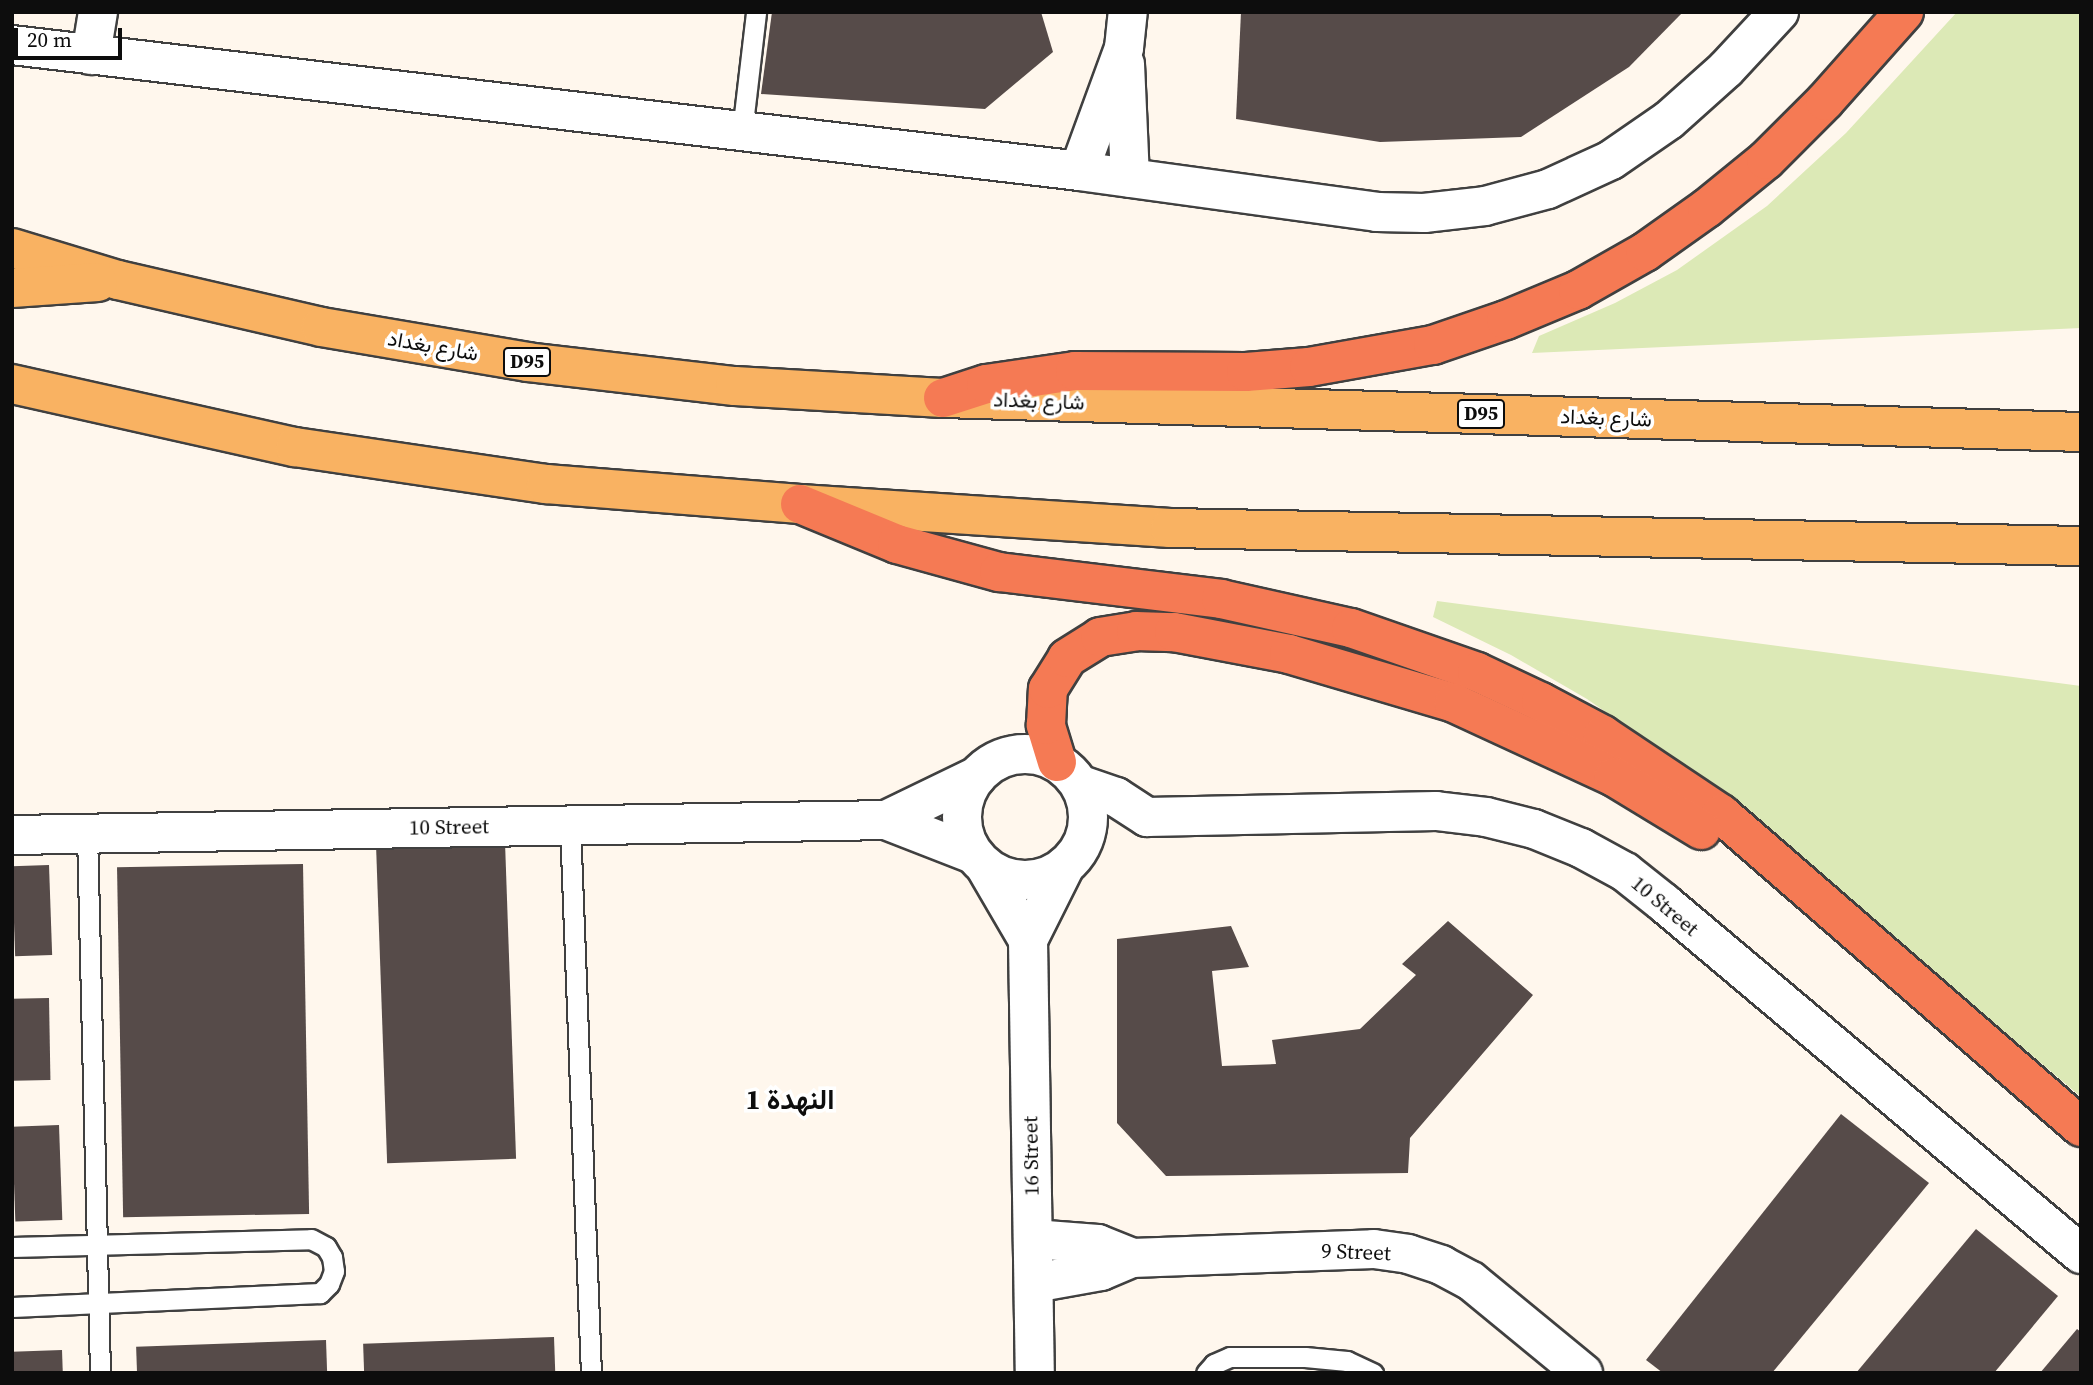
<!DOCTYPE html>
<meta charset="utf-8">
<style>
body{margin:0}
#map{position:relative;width:2093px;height:1385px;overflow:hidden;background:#fff7ed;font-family:"Source Serif 4",Vazirmatn,serif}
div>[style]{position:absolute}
.green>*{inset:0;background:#dce9b6}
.building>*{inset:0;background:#564b49;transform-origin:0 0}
.roads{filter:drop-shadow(2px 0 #404040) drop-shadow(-2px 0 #404040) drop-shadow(0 2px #404040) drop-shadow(0 -2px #404040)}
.lane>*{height:19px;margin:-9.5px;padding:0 9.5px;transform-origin:9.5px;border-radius:9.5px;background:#fff}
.street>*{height:38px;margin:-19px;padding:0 19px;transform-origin:19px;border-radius:19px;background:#fff}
.street>.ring{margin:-19px;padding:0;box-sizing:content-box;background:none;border:38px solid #fff;border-radius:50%}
.primary>*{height:38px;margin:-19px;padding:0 19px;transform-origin:19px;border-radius:19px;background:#f9b262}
.highway>*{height:38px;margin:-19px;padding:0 19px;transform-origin:19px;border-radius:19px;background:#f57a54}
span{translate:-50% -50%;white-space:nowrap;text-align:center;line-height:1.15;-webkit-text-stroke:7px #fff;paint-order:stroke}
.shield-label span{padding:2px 5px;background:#fff;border:2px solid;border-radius:5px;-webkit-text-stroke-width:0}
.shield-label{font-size:19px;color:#0d0d0d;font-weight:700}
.street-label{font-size:21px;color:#0d0d0d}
.district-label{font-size:28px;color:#0d0d0d;font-weight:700}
.frame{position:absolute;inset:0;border:14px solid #0d0d0d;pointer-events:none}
.scale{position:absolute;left:14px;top:28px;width:108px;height:32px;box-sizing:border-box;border:4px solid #0d0d0d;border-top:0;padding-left:9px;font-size:21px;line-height:24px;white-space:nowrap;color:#0d0d0d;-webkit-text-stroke:5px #fff;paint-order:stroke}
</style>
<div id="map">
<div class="green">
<div style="clip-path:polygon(1957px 12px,2081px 12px,2081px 328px,1532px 353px,1539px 336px,1615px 303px,1677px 270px,1767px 206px,1846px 133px)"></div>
<div style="clip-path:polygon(1437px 601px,2081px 686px,2081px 1097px,1729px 798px,1587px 699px,1511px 655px,1433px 617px)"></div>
</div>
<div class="building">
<div style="clip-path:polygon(772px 12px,1041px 12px,1053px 52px,985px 109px,761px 94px)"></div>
<div style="clip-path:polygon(1241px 12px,1683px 12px,1629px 67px,1521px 137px,1380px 142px,1236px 119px)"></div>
<div style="left:505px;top:842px;width:317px;height:129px;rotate:88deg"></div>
<div style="left:303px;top:864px;width:350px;height:186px;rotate:89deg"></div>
<div style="left:49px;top:865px;width:90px;height:37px;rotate:88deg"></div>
<div style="clip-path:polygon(1448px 921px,1533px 995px,1410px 1138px,1408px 1173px,1166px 1176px,1117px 1123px,1117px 939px,1231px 926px,1249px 967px,1212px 971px,1222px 1066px,1276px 1064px,1272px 1040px,1360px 1029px,1416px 975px,1402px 964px)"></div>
<div style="left:49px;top:998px;width:82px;height:37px;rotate:89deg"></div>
<div style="clip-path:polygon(1841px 1114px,1929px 1183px,1772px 1373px,1663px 1373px,1646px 1360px)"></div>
<div style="left:59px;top:1125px;width:95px;height:47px;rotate:88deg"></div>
<div style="clip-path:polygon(1976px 1229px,2058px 1296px,1994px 1373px,1856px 1373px)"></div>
<div style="clip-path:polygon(2077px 1329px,2081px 1332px,2081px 1373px,2040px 1373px)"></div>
<div style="left:554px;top:1337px;width:36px;height:191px;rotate:88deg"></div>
<div style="left:326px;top:1340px;width:33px;height:190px;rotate:88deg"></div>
<div style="left:62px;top:1350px;width:23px;height:50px;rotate:88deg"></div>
</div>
<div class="roads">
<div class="lane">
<div style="left:742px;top:132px;width:121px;rotate:-83.3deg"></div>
<div style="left:570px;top:825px;width:548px;rotate:87.81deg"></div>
<div style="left:87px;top:833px;width:540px;rotate:88.62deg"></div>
<div style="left:12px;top:1247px;width:299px;rotate:-1.5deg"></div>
<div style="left:311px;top:1239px;width:17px;rotate:28deg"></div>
<div style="left:326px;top:1247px;width:12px;rotate:59deg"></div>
<div style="left:332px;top:1257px;width:14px;rotate:82deg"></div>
<div style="left:334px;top:1271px;width:14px;rotate:111deg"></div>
<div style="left:329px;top:1284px;width:13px;rotate:135deg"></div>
<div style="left:320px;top:1293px;width:308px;rotate:177.4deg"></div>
<div style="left:1206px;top:1373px;width:12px;rotate:-48deg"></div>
<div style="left:1214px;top:1364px;width:17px;rotate:-24deg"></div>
<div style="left:1230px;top:1357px;width:75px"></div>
<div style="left:1305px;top:1357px;width:42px;rotate:5.4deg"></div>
<div style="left:1347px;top:1361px;width:29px;rotate:25deg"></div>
</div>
<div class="street">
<div style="left:12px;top:45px;width:1074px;rotate:6.73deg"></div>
<div style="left:1079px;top:171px;width:301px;rotate:7.8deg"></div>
<div style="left:1377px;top:212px;width:47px;rotate:1.2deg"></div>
<div style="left:1424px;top:213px;width:61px;rotate:-6.5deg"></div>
<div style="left:1485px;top:206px;width:65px;rotate:-15.1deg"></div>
<div style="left:1548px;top:189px;width:69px;rotate:-24.7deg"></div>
<div style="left:1611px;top:160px;width:70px;rotate:-34.6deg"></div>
<div style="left:1669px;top:120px;width:76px;rotate:-41.8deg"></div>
<div style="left:1726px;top:69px;width:78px;rotate:-47.1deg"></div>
<div style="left:91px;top:55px;width:44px;rotate:-80.8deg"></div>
<div style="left:1125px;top:64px;width:114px;rotate:87.5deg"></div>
<div style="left:1079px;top:171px;width:131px;rotate:-69.9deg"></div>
<div style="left:1124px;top:48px;width:36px;rotate:-84deg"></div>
<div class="ring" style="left:962px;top:754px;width:88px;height:88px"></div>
<div style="left:1081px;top:785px;width:37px;rotate:19deg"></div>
<div style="left:1116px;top:797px;width:37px;rotate:33deg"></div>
<div style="left:1147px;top:817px;width:289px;rotate:-1.2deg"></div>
<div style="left:1436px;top:811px;width:50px;rotate:6.8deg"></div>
<div style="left:1486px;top:817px;width:49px;rotate:14deg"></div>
<div style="left:1534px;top:829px;width:51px;rotate:22deg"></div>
<div style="left:1581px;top:848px;width:50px;rotate:28.6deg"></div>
<div style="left:1625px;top:872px;width:50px;rotate:38.5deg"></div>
<div style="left:1664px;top:903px;width:545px;rotate:40.09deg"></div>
<div style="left:886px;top:820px;width:101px;rotate:-25.8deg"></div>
<div style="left:12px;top:835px;width:874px;rotate:-0.98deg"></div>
<div style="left:886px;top:820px;width:93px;rotate:21.3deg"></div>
<div style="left:986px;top:868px;width:83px;rotate:59.7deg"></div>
<div style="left:1028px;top:940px;width:433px;rotate:89.1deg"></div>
<div style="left:1028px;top:940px;width:83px;rotate:-63.4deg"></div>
<div style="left:1033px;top:1239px;width:65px;rotate:4.4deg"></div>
<div style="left:1098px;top:1244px;width:37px;rotate:22deg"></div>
<div style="left:1034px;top:1283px;width:68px;rotate:-10.2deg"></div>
<div style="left:1101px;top:1271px;width:34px;rotate:-23deg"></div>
<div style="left:1132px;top:1258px;width:242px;rotate:-2.1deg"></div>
<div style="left:1374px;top:1249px;width:34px;rotate:8deg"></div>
<div style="left:1408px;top:1254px;width:35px;rotate:18deg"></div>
<div style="left:1441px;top:1265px;width:34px;rotate:28deg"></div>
<div style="left:1471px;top:1281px;width:145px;rotate:39.4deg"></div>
</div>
<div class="primary">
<div style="left:12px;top:248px;width:111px;rotate:16.8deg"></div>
<div style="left:118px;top:280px;width:208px;rotate:13deg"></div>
<div style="left:321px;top:327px;width:209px;rotate:9.6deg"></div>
<div style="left:527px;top:362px;width:209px;rotate:6.6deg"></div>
<div style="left:735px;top:386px;width:208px;rotate:3.3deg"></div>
<div style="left:943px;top:398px;width:1139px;rotate:1.71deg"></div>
<div style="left:12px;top:288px;width:86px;rotate:-4deg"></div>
<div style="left:12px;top:384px;width:290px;rotate:12.6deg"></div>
<div style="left:295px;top:447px;width:254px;rotate:8.4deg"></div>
<div style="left:546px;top:484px;width:255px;rotate:4.5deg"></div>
<div style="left:800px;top:504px;width:371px;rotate:3.7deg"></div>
<div style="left:1170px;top:528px;width:911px;rotate:1.13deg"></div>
</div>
<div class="highway">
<div style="left:943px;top:398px;width:45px;rotate:-18deg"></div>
<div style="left:986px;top:384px;width:90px;rotate:-8.3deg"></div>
<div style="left:1075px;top:371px;width:171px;rotate:0.3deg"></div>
<div style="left:1246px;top:372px;width:63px;rotate:-4.5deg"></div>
<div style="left:1309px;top:367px;width:126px;rotate:-10.1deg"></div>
<div style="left:1433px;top:345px;width:77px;rotate:-18.9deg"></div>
<div style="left:1506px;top:320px;width:78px;rotate:-22.6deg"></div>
<div style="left:1578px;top:290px;width:77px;rotate:-29.6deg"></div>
<div style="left:1645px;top:252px;width:76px;rotate:-35.4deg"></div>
<div style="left:1707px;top:208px;width:76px;rotate:-39.1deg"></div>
<div style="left:1766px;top:160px;width:83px;rotate:-45deg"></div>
<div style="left:1825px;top:101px;width:119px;rotate:-48.4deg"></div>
<div style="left:800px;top:504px;width:105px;rotate:22.4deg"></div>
<div style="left:897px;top:544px;width:106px;rotate:15.4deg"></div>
<div style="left:999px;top:572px;width:224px;rotate:6.9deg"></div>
<div style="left:1221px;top:599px;width:133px;rotate:12.6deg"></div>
<div style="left:1351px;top:628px;width:133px;rotate:19.2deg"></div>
<div style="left:1477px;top:672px;width:71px;rotate:25.1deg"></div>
<div style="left:1541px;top:702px;width:70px;rotate:28deg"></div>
<div style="left:1603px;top:735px;width:142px;rotate:33.8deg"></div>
<div style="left:1721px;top:814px;width:477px;rotate:41deg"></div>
<div style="left:1057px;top:762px;width:39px;rotate:-107deg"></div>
<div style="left:1046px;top:725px;width:36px;rotate:-87deg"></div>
<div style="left:1048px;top:689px;width:36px;rotate:-58deg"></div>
<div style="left:1067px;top:658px;width:39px;rotate:-32deg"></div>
<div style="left:1100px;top:637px;width:36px;rotate:-9deg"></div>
<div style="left:1136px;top:631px;width:38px;rotate:2deg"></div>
<div style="left:1174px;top:632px;width:117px;rotate:10.8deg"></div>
<div style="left:1289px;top:654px;width:172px;rotate:16.5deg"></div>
<div style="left:1454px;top:703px;width:176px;rotate:24.8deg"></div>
<div style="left:1614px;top:777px;width:102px;rotate:31.3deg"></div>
</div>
</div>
<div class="shield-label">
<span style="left:527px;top:362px">D95</span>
<span style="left:1481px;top:414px">D95</span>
</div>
<div class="street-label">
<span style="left:433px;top:346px;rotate:10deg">شارع بغداد</span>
<span style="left:1039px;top:401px;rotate:2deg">شارع بغداد</span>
<span style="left:1606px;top:418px;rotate:2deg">شارع بغداد</span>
<span style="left:449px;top:827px;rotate:-1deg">10 Street</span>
<span style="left:1665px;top:906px;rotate:40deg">10 Street</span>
<span style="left:1031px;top:1156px;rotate:-91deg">16 Street</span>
<span style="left:1356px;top:1252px;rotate:2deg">9 Street</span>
</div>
<div class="district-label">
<span style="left:790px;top:1099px">النهدة 1</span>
</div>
<div class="frame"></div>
<div class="scale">20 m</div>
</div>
